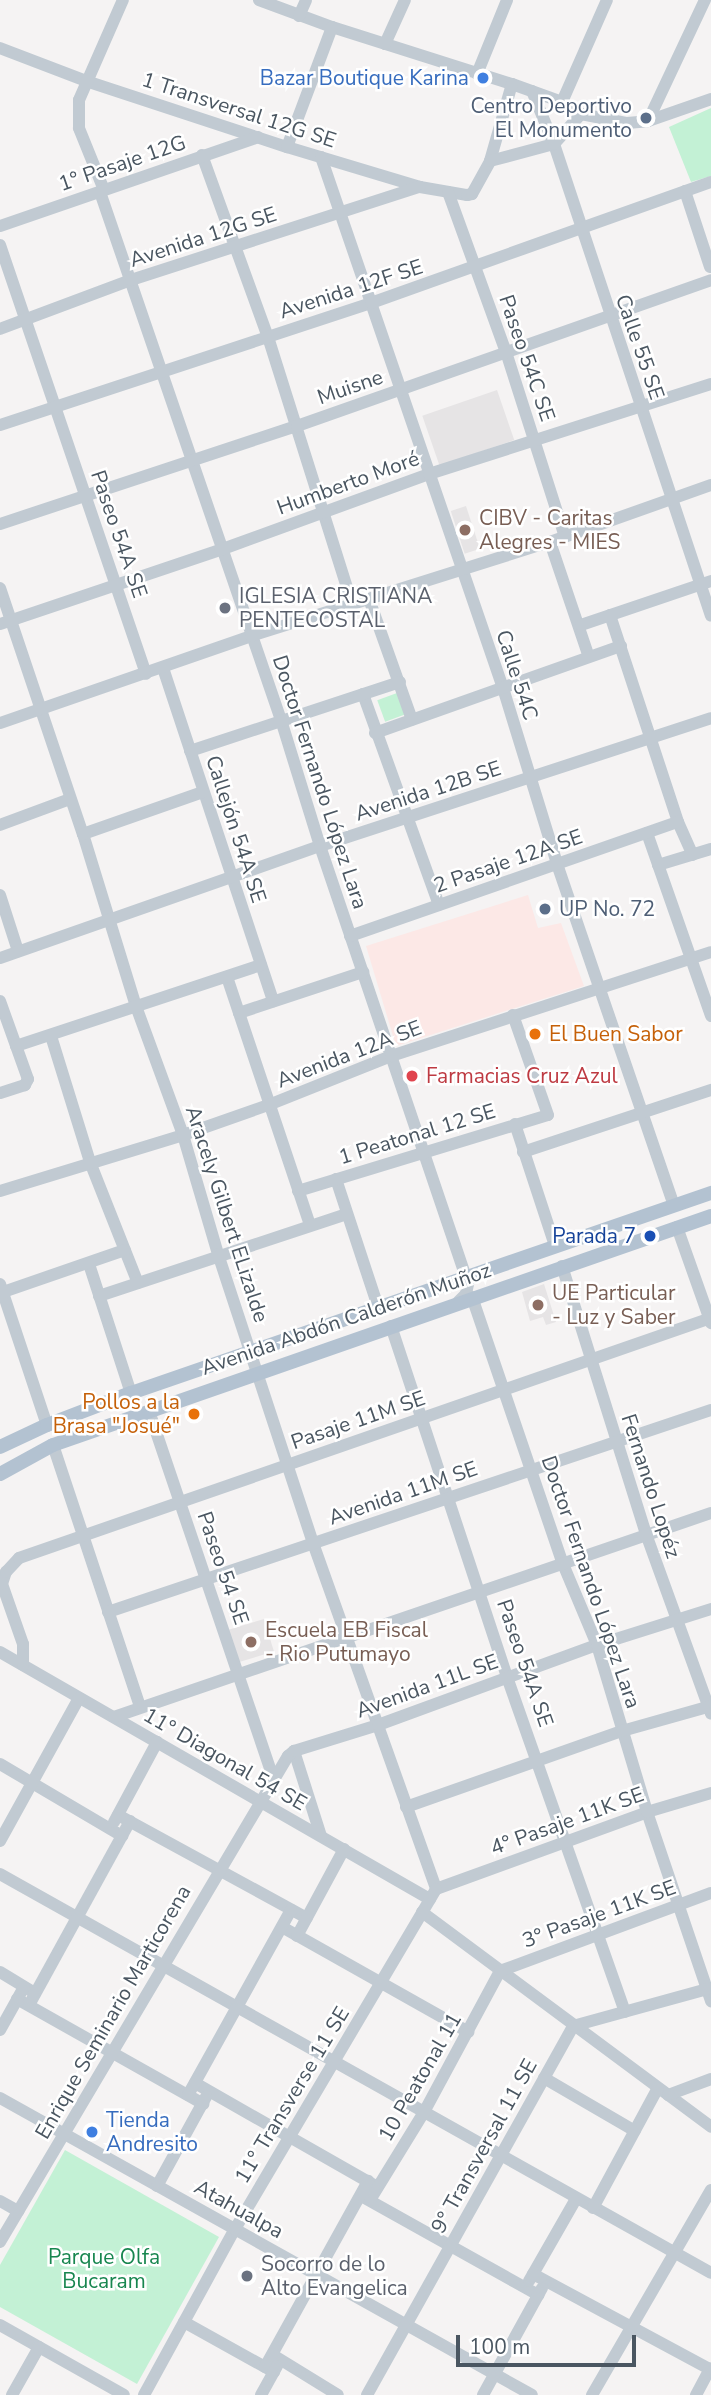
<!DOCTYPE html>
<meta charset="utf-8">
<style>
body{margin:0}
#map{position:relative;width:711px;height:2395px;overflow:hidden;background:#f5f3f3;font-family:"Nunito Sans",sans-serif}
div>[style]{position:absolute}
.education>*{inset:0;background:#e6e4e5;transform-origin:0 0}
.medical>*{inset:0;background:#fce8e6}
.green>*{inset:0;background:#c3f1d5;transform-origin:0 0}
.minor>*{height:12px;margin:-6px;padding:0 6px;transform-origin:6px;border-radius:6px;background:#c1cad2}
.major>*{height:14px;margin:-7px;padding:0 7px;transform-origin:7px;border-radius:7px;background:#b3c2d1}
.dots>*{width:19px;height:19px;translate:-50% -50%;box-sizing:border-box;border:4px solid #fff;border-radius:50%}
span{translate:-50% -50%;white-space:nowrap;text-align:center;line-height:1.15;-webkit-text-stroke:5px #fff;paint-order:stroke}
.shop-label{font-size:21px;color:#366cbe}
.right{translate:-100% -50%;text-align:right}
.left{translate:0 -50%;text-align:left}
.service-label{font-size:21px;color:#4e5e75}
.street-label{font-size:21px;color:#4a5661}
.education-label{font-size:21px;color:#785e54}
.worship-label{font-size:21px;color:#5b616d}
.food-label{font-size:21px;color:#c56008}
.health-label{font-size:21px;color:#be3a42}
.transit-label{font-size:21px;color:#164399}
.park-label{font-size:21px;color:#17864f}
.scale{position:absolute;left:456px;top:2335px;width:180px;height:32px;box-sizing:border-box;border:4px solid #4a5661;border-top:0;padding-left:9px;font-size:21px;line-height:24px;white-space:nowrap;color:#4a5661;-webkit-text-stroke:5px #fff;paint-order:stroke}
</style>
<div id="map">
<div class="education">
<div style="left:497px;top:390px;width:53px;height:79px;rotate:71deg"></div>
<div style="left:466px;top:506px;width:45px;height:16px;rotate:72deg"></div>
<div style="clip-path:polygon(544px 1284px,556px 1322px,546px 1325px,543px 1317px,530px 1321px,522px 1292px)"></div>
<div style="left:264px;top:1619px;width:34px;height:38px;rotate:73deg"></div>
</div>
<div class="medical">
<div style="clip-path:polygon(528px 895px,538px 928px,561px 923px,584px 986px,396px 1046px,366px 946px)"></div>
</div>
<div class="green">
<div style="clip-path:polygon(711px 108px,711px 176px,691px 182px,669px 127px)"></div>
<div style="left:397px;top:693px;width:23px;height:21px;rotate:70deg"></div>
<div style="clip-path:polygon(65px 2150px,219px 2237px,137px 2384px,0 2307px,0 2265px)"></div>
</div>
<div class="minor">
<div style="left:259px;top:0;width:78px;rotate:20.3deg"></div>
<div style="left:332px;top:27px;width:189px;rotate:17.6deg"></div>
<div style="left:512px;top:84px;width:53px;rotate:19.8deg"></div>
<div style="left:562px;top:102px;width:22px;rotate:32deg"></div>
<div style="left:581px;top:114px;width:47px;rotate:11.1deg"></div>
<div style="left:627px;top:123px;width:21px;rotate:-5deg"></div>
<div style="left:648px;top:121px;width:67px;rotate:-19.2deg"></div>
<div style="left:299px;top:16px;width:17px;rotate:-66deg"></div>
<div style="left:385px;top:44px;width:48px;rotate:-65.6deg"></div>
<div style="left:0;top:48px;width:92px;rotate:21deg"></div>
<div style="left:86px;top:81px;width:212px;rotate:18.2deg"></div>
<div style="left:287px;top:147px;width:139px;rotate:16.7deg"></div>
<div style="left:420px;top:187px;width:48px;rotate:9.7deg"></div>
<div style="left:467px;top:195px;width:5px;rotate:-11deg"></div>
<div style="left:472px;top:194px;width:38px;rotate:-61deg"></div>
<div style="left:490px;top:161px;width:80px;rotate:-74.1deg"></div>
<div style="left:477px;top:74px;width:80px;rotate:-67.9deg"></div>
<div style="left:532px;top:91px;width:57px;rotate:67.5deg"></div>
<div style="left:554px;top:144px;width:497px;rotate:71.6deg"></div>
<div style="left:562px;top:102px;width:111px;rotate:-66.2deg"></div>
<div style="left:648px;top:121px;width:134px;rotate:-64.8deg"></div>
<div style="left:287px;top:147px;width:128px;rotate:-69.4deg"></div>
<div style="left:202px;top:155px;width:194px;rotate:70.1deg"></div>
<div style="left:268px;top:337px;width:280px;rotate:72.5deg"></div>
<div style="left:321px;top:157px;width:561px;rotate:71.08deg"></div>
<div style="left:503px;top:688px;width:184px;rotate:72.9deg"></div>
<div style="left:557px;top:864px;width:361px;rotate:71.1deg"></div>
<div style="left:490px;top:161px;width:66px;rotate:-14.9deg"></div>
<div style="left:554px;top:144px;width:40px;rotate:-48deg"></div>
<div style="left:104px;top:190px;width:67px;rotate:-112deg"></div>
<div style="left:79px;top:128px;width:28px;rotate:-90deg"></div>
<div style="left:79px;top:100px;width:109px;rotate:-66.3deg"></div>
<div style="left:685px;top:191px;width:80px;rotate:71.8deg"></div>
<div style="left:100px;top:192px;width:558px;rotate:71.08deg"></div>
<div style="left:281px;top:720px;width:132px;rotate:72.8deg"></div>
<div style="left:320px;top:846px;width:462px;rotate:71.3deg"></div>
<div style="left:468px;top:1284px;width:10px;rotate:101deg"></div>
<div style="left:466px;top:1294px;width:11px;rotate:135deg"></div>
<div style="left:448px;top:192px;width:170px;rotate:70.1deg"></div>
<div style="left:506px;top:352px;width:194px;rotate:72.3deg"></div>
<div style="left:0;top:226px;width:273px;rotate:-19deg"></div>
<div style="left:0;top:245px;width:453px;rotate:71.2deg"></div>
<div style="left:0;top:329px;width:140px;rotate:-20.5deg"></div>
<div style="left:131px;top:280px;width:303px;rotate:-17.9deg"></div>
<div style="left:0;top:425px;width:391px;rotate:-18.2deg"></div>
<div style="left:371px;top:303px;width:361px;rotate:-19.6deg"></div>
<div style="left:0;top:524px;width:313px;rotate:-18.3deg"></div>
<div style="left:297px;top:426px;width:439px;rotate:-19.4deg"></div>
<div style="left:550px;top:542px;width:121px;rotate:71.3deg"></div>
<div style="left:0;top:588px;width:260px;rotate:71.4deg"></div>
<div style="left:83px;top:834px;width:183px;rotate:72.9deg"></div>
<div style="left:137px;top:1009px;width:134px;rotate:69.9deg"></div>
<div style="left:183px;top:1135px;width:124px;rotate:73.6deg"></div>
<div style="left:218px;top:1254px;width:304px;rotate:71.8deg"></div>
<div style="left:313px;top:1543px;width:367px;rotate:70.4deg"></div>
<div style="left:369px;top:599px;width:128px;rotate:70.4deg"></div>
<div style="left:610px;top:615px;width:218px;rotate:71.8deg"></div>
<div style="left:678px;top:822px;width:36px;rotate:66deg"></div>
<div style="left:0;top:624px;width:232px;rotate:-18.6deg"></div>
<div style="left:220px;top:550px;width:222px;rotate:-20deg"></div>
<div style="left:429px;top:474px;width:296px;rotate:-17.7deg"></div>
<div style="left:581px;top:625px;width:137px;rotate:-18.7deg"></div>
<div style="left:163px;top:668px;width:351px;rotate:71.7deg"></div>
<div style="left:363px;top:694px;width:224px;rotate:70.2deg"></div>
<div style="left:0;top:723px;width:266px;rotate:-19.1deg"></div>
<div style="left:251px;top:636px;width:313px;rotate:-17.5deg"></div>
<div style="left:550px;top:542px;width:171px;rotate:-19.5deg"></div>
<div style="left:375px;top:733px;width:261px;rotate:-19.5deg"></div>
<div style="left:190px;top:751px;width:221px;rotate:-18.2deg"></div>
<div style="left:0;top:825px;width:75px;rotate:-20.4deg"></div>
<div style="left:647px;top:833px;width:194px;rotate:70.7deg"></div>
<div style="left:83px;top:834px;width:127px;rotate:-19.3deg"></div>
<div style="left:658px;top:865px;width:55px;rotate:-16.8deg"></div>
<div style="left:0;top:895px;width:59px;rotate:72.2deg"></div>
<div style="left:350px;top:936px;width:347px;rotate:-19.2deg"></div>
<div style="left:0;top:958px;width:339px;rotate:-19.3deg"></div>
<div style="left:320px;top:846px;width:411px;rotate:-18.1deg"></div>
<div style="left:227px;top:977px;width:262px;rotate:71.5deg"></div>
<div style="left:0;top:1001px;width:83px;rotate:70.3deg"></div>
<div style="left:28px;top:1079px;width:7px;rotate:117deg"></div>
<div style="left:25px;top:1085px;width:26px;rotate:162deg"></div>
<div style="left:239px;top:1013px;width:131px;rotate:-18.3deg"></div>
<div style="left:51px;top:1036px;width:132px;rotate:72.8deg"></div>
<div style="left:90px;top:1162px;width:130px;rotate:68.4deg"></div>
<div style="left:16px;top:1046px;width:258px;rotate:-18.3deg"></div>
<div style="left:515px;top:1124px;width:128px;rotate:71.8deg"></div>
<div style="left:523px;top:1152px;width:198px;rotate:-18.3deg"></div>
<div style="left:336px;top:1179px;width:135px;rotate:71.8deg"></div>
<div style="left:0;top:1191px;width:191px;rotate:-17deg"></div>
<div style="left:183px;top:1135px;width:93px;rotate:-19.4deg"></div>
<div style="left:271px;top:1104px;width:129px;rotate:-21.8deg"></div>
<div style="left:391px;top:1056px;width:336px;rotate:-18deg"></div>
<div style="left:298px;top:1191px;width:261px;rotate:-16.9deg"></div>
<div style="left:548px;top:1115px;width:106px;rotate:-109.3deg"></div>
<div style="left:677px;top:1227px;width:102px;rotate:70.5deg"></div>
<div style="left:89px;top:1264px;width:136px;rotate:72deg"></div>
<div style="left:562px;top:1266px;width:281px;rotate:72.6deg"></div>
<div style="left:646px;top:1534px;width:191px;rotate:70.1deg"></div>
<div style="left:0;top:1284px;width:149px;rotate:71.6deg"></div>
<div style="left:0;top:1293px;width:132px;rotate:-19deg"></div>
<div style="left:99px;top:1296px;width:261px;rotate:-18.3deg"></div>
<div style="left:472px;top:1297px;width:282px;rotate:71.2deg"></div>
<div style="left:563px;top:1564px;width:88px;rotate:67.2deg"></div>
<div style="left:597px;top:1645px;width:174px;rotate:73.3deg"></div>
<div style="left:647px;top:1812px;width:200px;rotate:71.3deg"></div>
<div style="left:391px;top:1326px;width:370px;rotate:71.7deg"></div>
<div style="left:507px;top:1677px;width:355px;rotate:70.6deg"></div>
<div style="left:149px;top:1411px;width:386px;rotate:71.3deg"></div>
<div style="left:53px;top:1445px;width:276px;rotate:71.6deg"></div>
<div style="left:108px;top:1612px;width:636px;rotate:-18.52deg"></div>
<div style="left:0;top:1652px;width:496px;rotate:29.9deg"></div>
<div style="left:23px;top:1665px;width:21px;rotate:-90deg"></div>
<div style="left:23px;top:1644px;width:64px;rotate:-109.3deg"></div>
<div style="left:2px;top:1584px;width:13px;rotate:-72deg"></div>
<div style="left:6px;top:1572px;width:19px;rotate:-47deg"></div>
<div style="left:19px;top:1558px;width:732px;rotate:-19.13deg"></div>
<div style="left:114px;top:1717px;width:631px;rotate:-18.87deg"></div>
<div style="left:294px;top:1751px;width:89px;rotate:72.4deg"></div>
<div style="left:0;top:1764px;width:142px;rotate:30.5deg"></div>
<div style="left:406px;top:1807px;width:229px;rotate:-19.4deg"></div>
<div style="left:622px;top:1731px;width:92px;rotate:-15.7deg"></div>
<div style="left:118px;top:1815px;width:215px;rotate:28.6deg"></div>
<div style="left:114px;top:1822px;width:91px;rotate:-61.7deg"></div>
<div style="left:0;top:1841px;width:163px;rotate:-61.1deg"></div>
<div style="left:0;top:1874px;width:815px;rotate:29.3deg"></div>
<div style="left:436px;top:1889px;width:225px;rotate:-20deg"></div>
<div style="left:647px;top:1812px;width:67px;rotate:-16.5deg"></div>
<div style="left:422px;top:1912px;width:360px;rotate:36.6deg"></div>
<div style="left:282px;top:1927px;width:214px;rotate:29.4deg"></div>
<div style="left:297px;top:1936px;width:99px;rotate:-61.6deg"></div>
<div style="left:0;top:1972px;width:35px;rotate:31deg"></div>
<div style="left:17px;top:1999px;width:214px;rotate:29.4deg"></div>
<div style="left:29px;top:2005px;width:210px;rotate:-61.2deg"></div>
<div style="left:0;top:2030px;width:49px;rotate:-60.8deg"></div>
<div style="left:544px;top:2078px;width:105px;rotate:30.2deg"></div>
<div style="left:195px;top:2083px;width:206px;rotate:29.7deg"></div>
<div style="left:188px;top:2095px;width:212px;rotate:-60.9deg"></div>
<div style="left:668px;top:2095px;width:46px;rotate:-20.4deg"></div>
<div style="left:0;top:2098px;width:609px;rotate:29.17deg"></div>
<div style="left:157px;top:2186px;width:102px;rotate:-61.2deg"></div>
<div style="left:363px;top:2197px;width:201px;rotate:29.2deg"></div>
<div style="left:370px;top:2200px;width:101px;rotate:-58.4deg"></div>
<div style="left:423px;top:2114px;width:162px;rotate:-61.7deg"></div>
<div style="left:500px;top:1971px;width:225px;rotate:-20.3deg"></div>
<div style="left:0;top:2201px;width:21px;rotate:29deg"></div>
<div style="left:593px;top:2208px;width:136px;rotate:-61.6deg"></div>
<div style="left:0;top:2242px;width:565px;rotate:-59.35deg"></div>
<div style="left:288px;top:1756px;width:8px;rotate:-40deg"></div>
<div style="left:294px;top:1751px;width:88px;rotate:-17.2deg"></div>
<div style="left:378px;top:1725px;width:233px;rotate:-20.1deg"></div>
<div style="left:597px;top:1645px;width:120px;rotate:-17.5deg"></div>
<div style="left:533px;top:2274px;width:202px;rotate:28.3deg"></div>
<div style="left:529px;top:2281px;width:95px;rotate:-60.2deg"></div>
<div style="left:184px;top:2322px;width:103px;rotate:29.1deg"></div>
<div style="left:0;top:2325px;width:142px;rotate:29.4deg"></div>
<div style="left:273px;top:2355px;width:76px;rotate:31.6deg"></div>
<div style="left:265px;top:2367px;width:213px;rotate:-61deg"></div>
<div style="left:12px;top:2395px;width:55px;rotate:-60.6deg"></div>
<div style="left:144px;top:2395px;width:189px;rotate:-61.3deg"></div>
<div style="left:235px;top:2229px;width:395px;rotate:-59.4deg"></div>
<div style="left:261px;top:2395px;width:33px;rotate:-61deg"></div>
<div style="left:367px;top:2395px;width:423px;rotate:-60.8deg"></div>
<div style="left:573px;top:2026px;width:143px;rotate:-15.4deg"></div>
<div style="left:483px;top:2395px;width:122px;rotate:-61.1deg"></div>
<div style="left:592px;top:2395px;width:237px;rotate:-59.9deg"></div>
<div style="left:696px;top:2395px;width:30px;rotate:-62deg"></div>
</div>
<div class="major">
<div style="left:0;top:1447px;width:52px;rotate:-25.1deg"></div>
<div style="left:47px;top:1425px;width:90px;rotate:-20.9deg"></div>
<div style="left:131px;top:1393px;width:614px;rotate:-19.03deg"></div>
<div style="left:0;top:1474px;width:60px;rotate:-28.7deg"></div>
<div style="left:53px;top:1445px;width:697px;rotate:-19.19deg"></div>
</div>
<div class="dots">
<div style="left:483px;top:78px;background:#3f7fe0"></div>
<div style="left:646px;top:118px;background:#5c6f8a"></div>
<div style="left:465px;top:530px;background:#8d6e63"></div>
<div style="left:225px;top:608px;background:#6b7280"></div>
<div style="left:545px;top:909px;background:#5c6f8a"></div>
<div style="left:535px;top:1034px;background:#e8710a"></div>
<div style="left:412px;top:1076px;background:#e0444e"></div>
<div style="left:650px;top:1236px;background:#1a4fb4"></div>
<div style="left:538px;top:1305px;background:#8d6e63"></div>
<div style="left:194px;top:1414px;background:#e8710a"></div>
<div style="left:251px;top:1642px;background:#8d6e63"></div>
<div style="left:92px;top:2132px;background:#3f7fe0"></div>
<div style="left:247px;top:2276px;background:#6b7280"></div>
</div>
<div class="shop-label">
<span class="right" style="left:469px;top:78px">Bazar Boutique Karina</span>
<span class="left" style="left:106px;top:2132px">Tienda<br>Andresito</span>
</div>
<div class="service-label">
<span class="right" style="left:632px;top:118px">Centro Deportivo<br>El Monumento</span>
<span class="left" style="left:559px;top:909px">UP No. 72</span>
</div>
<div class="street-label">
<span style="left:239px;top:110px;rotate:18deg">1 Transversal 12G SE</span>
<span style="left:122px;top:163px;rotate:-19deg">1° Pasaje 12G</span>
<span style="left:203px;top:237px;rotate:-18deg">Avenida 12G SE</span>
<span style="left:351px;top:289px;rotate:-18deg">Avenida 12F SE</span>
<span style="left:640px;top:347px;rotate:71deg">Calle 55 SE</span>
<span style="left:527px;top:358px;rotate:71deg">Paseo 54C SE</span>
<span style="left:350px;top:387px;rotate:-19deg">Muisne</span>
<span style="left:348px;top:483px;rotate:-20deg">Humberto Moré</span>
<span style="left:119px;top:534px;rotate:71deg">Paseo 54A SE</span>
<span style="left:517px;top:675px;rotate:72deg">Calle 54C</span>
<span style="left:320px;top:782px;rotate:72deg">Doctor Fernando López Lara</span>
<span style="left:428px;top:791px;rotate:-18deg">Avenida 12B SE</span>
<span style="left:236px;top:829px;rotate:72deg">Callejón 54A SE</span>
<span style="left:508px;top:861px;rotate:-19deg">2 Pasaje 12A SE</span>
<span style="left:349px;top:1054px;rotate:-21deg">Avenida 12A SE</span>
<span style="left:417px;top:1134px;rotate:-17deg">1 Peatonal 12 SE</span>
<span style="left:227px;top:1214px;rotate:72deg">Aracely Gilbert ELizalde</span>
<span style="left:346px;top:1319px;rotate:-19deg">Avenida Abdón Calderón Muñoz</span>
<span style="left:358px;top:1420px;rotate:-19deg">Pasaje 11M SE</span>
<span style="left:651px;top:1486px;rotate:72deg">Fernando Lopéz</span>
<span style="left:403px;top:1493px;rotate:-19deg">Avenida 11M SE</span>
<span style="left:223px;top:1568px;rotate:71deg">Paseo 54 SE</span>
<span style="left:591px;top:1582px;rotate:71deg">Doctor Fernando López Lara</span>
<span style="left:525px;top:1663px;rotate:71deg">Paseo 54A SE</span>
<span style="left:427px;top:1686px;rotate:-20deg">Avenida 11L SE</span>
<span style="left:225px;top:1759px;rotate:30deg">11° Diagonal 54 SE</span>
<span style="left:567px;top:1821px;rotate:-20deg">4° Pasaje 11K SE</span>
<span style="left:599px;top:1914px;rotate:-20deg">3° Pasaje 11K SE</span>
<span style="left:113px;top:2012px;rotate:-60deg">Enrique Seminario Marticorena</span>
<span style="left:420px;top:2077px;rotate:-60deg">10 Peatonal 11</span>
<span style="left:292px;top:2095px;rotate:-59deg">11° Transverse 11 SE</span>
<span style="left:484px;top:2146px;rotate:-61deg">9° Transversal 11 SE</span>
<span style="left:239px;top:2209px;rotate:29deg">Atahualpa</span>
</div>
<div class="education-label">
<span class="left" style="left:479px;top:530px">CIBV - Caritas<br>Alegres - MIES</span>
<span class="left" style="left:552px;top:1305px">UE Particular<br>- Luz y Saber</span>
<span class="left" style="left:265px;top:1642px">Escuela EB Fiscal<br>- Rio Putumayo</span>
</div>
<div class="worship-label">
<span class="left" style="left:239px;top:608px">IGLESIA CRISTIANA<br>PENTECOSTAL</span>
<span class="left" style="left:261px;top:2276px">Socorro de lo<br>Alto Evangelica</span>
</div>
<div class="food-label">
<span class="left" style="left:549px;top:1034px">El Buen Sabor</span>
<span class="right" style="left:180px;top:1414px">Pollos a la<br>Brasa "Josué"</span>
</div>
<div class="health-label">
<span class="left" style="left:426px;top:1076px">Farmacias Cruz Azul</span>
</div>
<div class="transit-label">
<span class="right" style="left:636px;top:1236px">Parada 7</span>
</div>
<div class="park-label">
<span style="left:104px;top:2269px">Parque Olfa<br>Bucaram</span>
</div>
<div class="scale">100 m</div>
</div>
